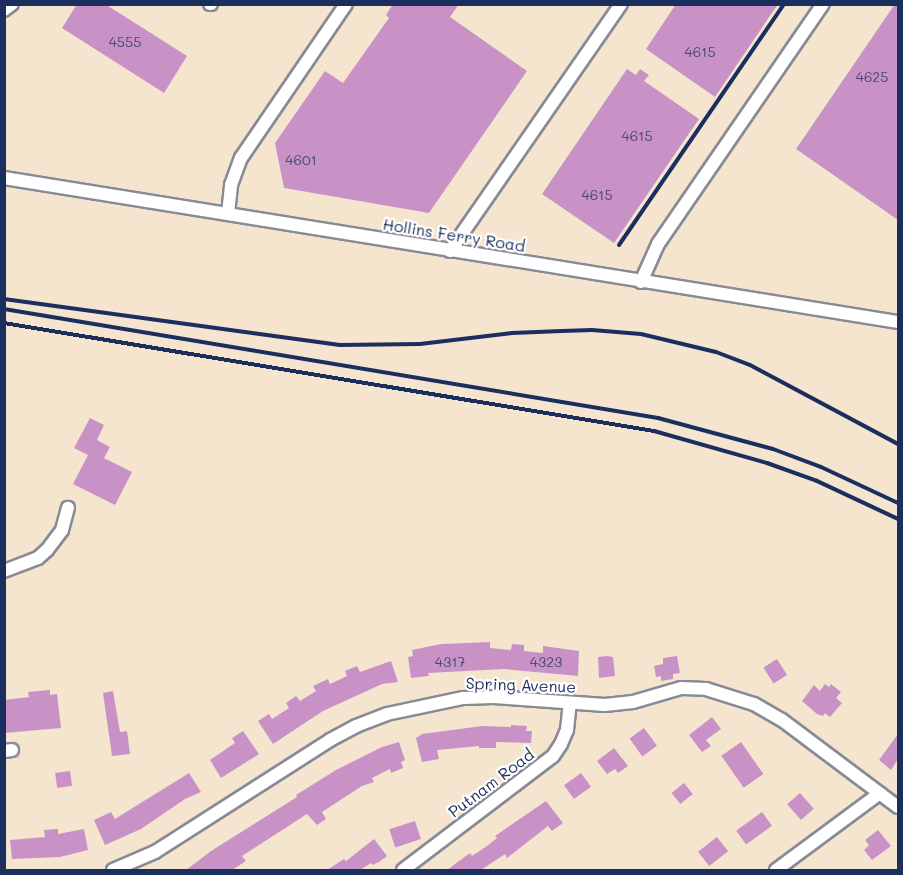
<!DOCTYPE html>
<style>
body{margin:0}
#map{position:relative;width:903px;height:875px;overflow:hidden;background:#f6e5ce;font-family:Mali,sans-serif}
div>[style]{position:absolute}
.building>*{inset:0;background:#c992c7;transform-origin:0 0}
.roads{filter:drop-shadow(2px 0 #888a96) drop-shadow(-2px 0 #888a96) drop-shadow(0 2px #888a96) drop-shadow(0 -2px #888a96)}
.minor>*{height:12px;margin:-6px;padding:0 6px;transform-origin:6px;border-radius:6px;background:#fff}
.rail>*{height:4px;margin:-2px;padding:0 2px;transform-origin:2px;border-radius:2px;background:#1b2f5e}
span{translate:-50% -50%;white-space:nowrap;text-align:center;line-height:1.15;-webkit-text-stroke:4.5px #fff;paint-order:stroke}
.number-label{font-size:14px;color:#464878}
.number-label span{-webkit-text-stroke-width:0}
.street-label{font-size:16px;color:#1b2f5e}
.frame{position:absolute;inset:0;border:6px solid #1b2f5e;pointer-events:none}
</style>
<div id="map">
<div class="building">
<div style="clip-path:polygon(77px 4px,105px 4px,187px 56px,164px 93px,62px 28px)"></div>
<div style="clip-path:polygon(393px 4px,459px 4px,450px 17px,527px 71px,429px 213px,284px 188px,275px 143px,325px 71px,343px 83px,389px 18px,386px 15px)"></div>
<div style="clip-path:polygon(676px 4px,778px 4px,715px 97px,646px 49px)"></div>
<div style="clip-path:polygon(895px 4px,898px 4px,898px 220px,796px 149px)"></div>
<div style="clip-path:polygon(627px 69px,636px 75px,640px 69px,649px 75px,644px 81px,699px 119px,614px 243px,542px 194px)"></div>
<div style="clip-path:polygon(90px 418px,104px 425px,97px 440px,110px 447px,104px 458px,132px 472px,115px 505px,73px 484px,88px 455px,74px 448px)"></div>
<div style="clip-path:polygon(490px 642px,490px 648px,511px 650px,512px 644px,524px 645px,524px 651px,543px 653px,543px 646px,579px 651px,578px 676px,504px 669px,428px 673px,429px 676px,411px 678px,408px 657px,413px 656px,412px 650px,441px 644px)"></div>
<div style="clip-path:polygon(607px 656px,613px 657px,615px 676px,599px 678px,598px 657px)"></div>
<div style="clip-path:polygon(677px 656px,680px 673px,673px 674px,673px 679px,661px 681px,661px 676px,656px 677px,654px 666px,663px 664px,663px 658px)"></div>
<div style="left:777px;top:659px;width:19px;height:16px;rotate:58deg"></div>
<div style="clip-path:polygon(391px 661px,398px 682px,382px 684px,323px 711px,273px 744px,258px 721px,269px 714px,272px 719px,289px 708px,286px 703px,296px 696px,300px 701px,316px 691px,313px 686px,328px 679px,330px 684px,347px 676px,345px 671px,357px 666px,360px 672px)"></div>
<div style="clip-path:polygon(825px 684px,829px 687px,831px 684px,841px 692px,836px 698px,842px 703px,830px 717px,825px 713px,823px 716px,817px 714px,802px 701px,814px 685px,820px 691px)"></div>
<div style="clip-path:polygon(50px 690px,50px 695px,57px 694px,61px 728px,4px 733px,4px 700px,29px 697px,28px 692px)"></div>
<div style="clip-path:polygon(113px 691px,120px 732px,127px 731px,130px 754px,112px 756px,103px 693px)"></div>
<div style="clip-path:polygon(712px 717px,721px 729px,706px 740px,711px 746px,702px 752px,689px 735px)"></div>
<div style="clip-path:polygon(511px 725px,527px 726px,526px 731px,532px 731px,531px 743px,496px 742px,496px 748px,479px 748px,479px 746px,437px 750px,439px 759px,422px 762px,416px 738px,422px 734px,482px 726px,511px 727px)"></div>
<div style="left:644px;top:728px;width:22px;height:18px;rotate:54deg"></div>
<div style="clip-path:polygon(243px 731px,259px 754px,221px 778px,210px 760px,235px 743px,232px 738px)"></div>
<div style="clip-path:polygon(898px 734px,898px 759px,891px 770px,879px 760px)"></div>
<div style="clip-path:polygon(399px 742px,405px 760px,401px 762px,403px 768px,391px 773px,390px 769px,372px 778px,374px 782px,362px 786px,322px 812px,326px 819px,317px 825px,307px 814px,242px 856px,246px 861px,232px 870px,186px 870px,211px 851px,297px 797px,296px 795px,336px 770px,382px 747px)"></div>
<div style="left:741px;top:742px;width:39px;height:24px;rotate:55deg"></div>
<div style="clip-path:polygon(614px 748px,628px 766px,618px 773px,615px 769px,607px 774px,597px 761px)"></div>
<div style="left:70px;top:771px;width:15px;height:15px;rotate:82deg"></div>
<div style="clip-path:polygon(189px 773px,201px 792px,185px 799px,141px 829px,105px 845px,94px 820px,111px 812px,115px 819px)"></div>
<div style="left:581px;top:773px;width:17px;height:21px;rotate:54deg"></div>
<div style="left:684px;top:783px;width:14px;height:16px;rotate:51deg"></div>
<div style="left:800px;top:793px;width:21px;height:17px;rotate:49deg"></div>
<div style="clip-path:polygon(546px 801px,563px 823px,552px 831px,548px 826px,507px 858px,505px 854px,481px 870px,447px 870px,470px 853px,472px 856px,487px 846px,497px 838px,495px 836px)"></div>
<div style="left:762px;top:812px;width:17px;height:32px;rotate:54deg"></div>
<div style="left:415px;top:821px;width:19px;height:27px;rotate:72deg"></div>
<div style="clip-path:polygon(58px 829px,58px 834px,84px 829px,88px 850px,60px 857px,12px 859px,10px 840px,45px 837px,44px 830px)"></div>
<div style="clip-path:polygon(878px 830px,891px 846px,872px 860px,864px 850px,869px 845px,865px 840px)"></div>
<div style="left:717px;top:837px;width:18px;height:24px;rotate:52deg"></div>
<div style="clip-path:polygon(374px 839px,387px 856px,379px 862px,372px 865px,371px 863px,360px 870px,327px 870px,344px 859px,346px 861px)"></div>
</div>
<div class="roads">
<div class="minor">
<div style="left:210px;top:4px;width:1px"></div>
<div style="left:4px;top:10px;width:10px;rotate:-37deg"></div>
<div style="left:4px;top:178px;width:906px;rotate:9.15deg"></div>
<div style="left:228px;top:214px;width:29px;rotate:-84deg"></div>
<div style="left:231px;top:185px;width:29px;rotate:-70deg"></div>
<div style="left:241px;top:158px;width:186px;rotate:-55.7deg"></div>
<div style="left:450px;top:251px;width:300px;rotate:-55.3deg"></div>
<div style="left:641px;top:282px;width:42px;rotate:-65.9deg"></div>
<div style="left:658px;top:244px;width:291px;rotate:-55.5deg"></div>
<div style="left:4px;top:571px;width:36px;rotate:-21deg"></div>
<div style="left:38px;top:558px;width:12px;rotate:-42deg"></div>
<div style="left:47px;top:550px;width:25px;rotate:-53deg"></div>
<div style="left:62px;top:530px;width:23px;rotate:-75deg"></div>
<div style="left:4px;top:751px;width:8px;rotate:-7deg"></div>
<div style="left:113px;top:870px;width:46px;rotate:-23.2deg"></div>
<div style="left:155px;top:852px;width:208px;rotate:-32.6deg"></div>
<div style="left:330px;top:740px;width:30px;rotate:-28deg"></div>
<div style="left:356px;top:726px;width:33px;rotate:-21deg"></div>
<div style="left:387px;top:714px;width:78px;rotate:-11.9deg"></div>
<div style="left:463px;top:698px;width:31px;rotate:-2deg"></div>
<div style="left:494px;top:697px;width:111px;rotate:4.1deg"></div>
<div style="left:605px;top:705px;width:28px;rotate:-6deg"></div>
<div style="left:633px;top:702px;width:50px;rotate:-16.3deg"></div>
<div style="left:681px;top:688px;width:25px;rotate:2deg"></div>
<div style="left:706px;top:689px;width:50px;rotate:17.4deg"></div>
<div style="left:754px;top:704px;width:32px;rotate:30deg"></div>
<div style="left:782px;top:720px;width:145px;rotate:36.9deg"></div>
<div style="left:403px;top:870px;width:188px;rotate:-37.2deg"></div>
<div style="left:553px;top:756px;width:14px;rotate:-56deg"></div>
<div style="left:561px;top:744px;width:15px;rotate:-67deg"></div>
<div style="left:567px;top:730px;width:27px;rotate:-84deg"></div>
<div style="left:776px;top:870px;width:129px;rotate:-36.5deg"></div>
</div>
</div>
<div class="rail">
<div style="left:619px;top:245px;width:292px;rotate:-55.6deg"></div>
<div style="left:4px;top:299px;width:339px;rotate:7.8deg"></div>
<div style="left:340px;top:345px;width:80px;rotate:-0.7deg"></div>
<div style="left:420px;top:344px;width:93px;rotate:-6.8deg"></div>
<div style="left:512px;top:333px;width:50px;rotate:-2.3deg"></div>
<div style="left:562px;top:331px;width:30px;rotate:-2deg"></div>
<div style="left:592px;top:330px;width:49px;rotate:4.7deg"></div>
<div style="left:641px;top:334px;width:77px;rotate:13.5deg"></div>
<div style="left:716px;top:352px;width:36px;rotate:21deg"></div>
<div style="left:750px;top:365px;width:168px;rotate:28.1deg"></div>
<div style="left:4px;top:309px;width:663px;rotate:9.46deg"></div>
<div style="left:658px;top:418px;width:119px;rotate:15.1deg"></div>
<div style="left:773px;top:449px;width:51px;rotate:20.6deg"></div>
<div style="left:821px;top:467px;width:85px;rotate:25.1deg"></div>
<div style="left:4px;top:323px;width:659px;rotate:9.43deg"></div>
<div style="left:654px;top:431px;width:117px;rotate:15.8deg"></div>
<div style="left:767px;top:463px;width:53px;rotate:19.8deg"></div>
<div style="left:817px;top:481px;width:89px;rotate:25.1deg"></div>
</div>
<div class="number-label">
<span style="left:125px;top:42px">4555</span>
<span style="left:700px;top:52px">4615</span>
<span style="left:872px;top:77px">4625</span>
<span style="left:637px;top:136px">4615</span>
<span style="left:301px;top:160px">4601</span>
<span style="left:597px;top:195px">4615</span>
<span style="left:450px;top:662px">4317</span>
<span style="left:546px;top:662px">4323</span>
</div>
<div class="street-label">
<span style="left:454px;top:235px;rotate:9deg">Hollins Ferry Road</span>
<span style="left:521px;top:685px;rotate:2deg">Spring Avenue</span>
<span style="left:491px;top:783px;rotate:-37deg">Putnam Road</span>
</div>
<div class="frame"></div>
</div>
